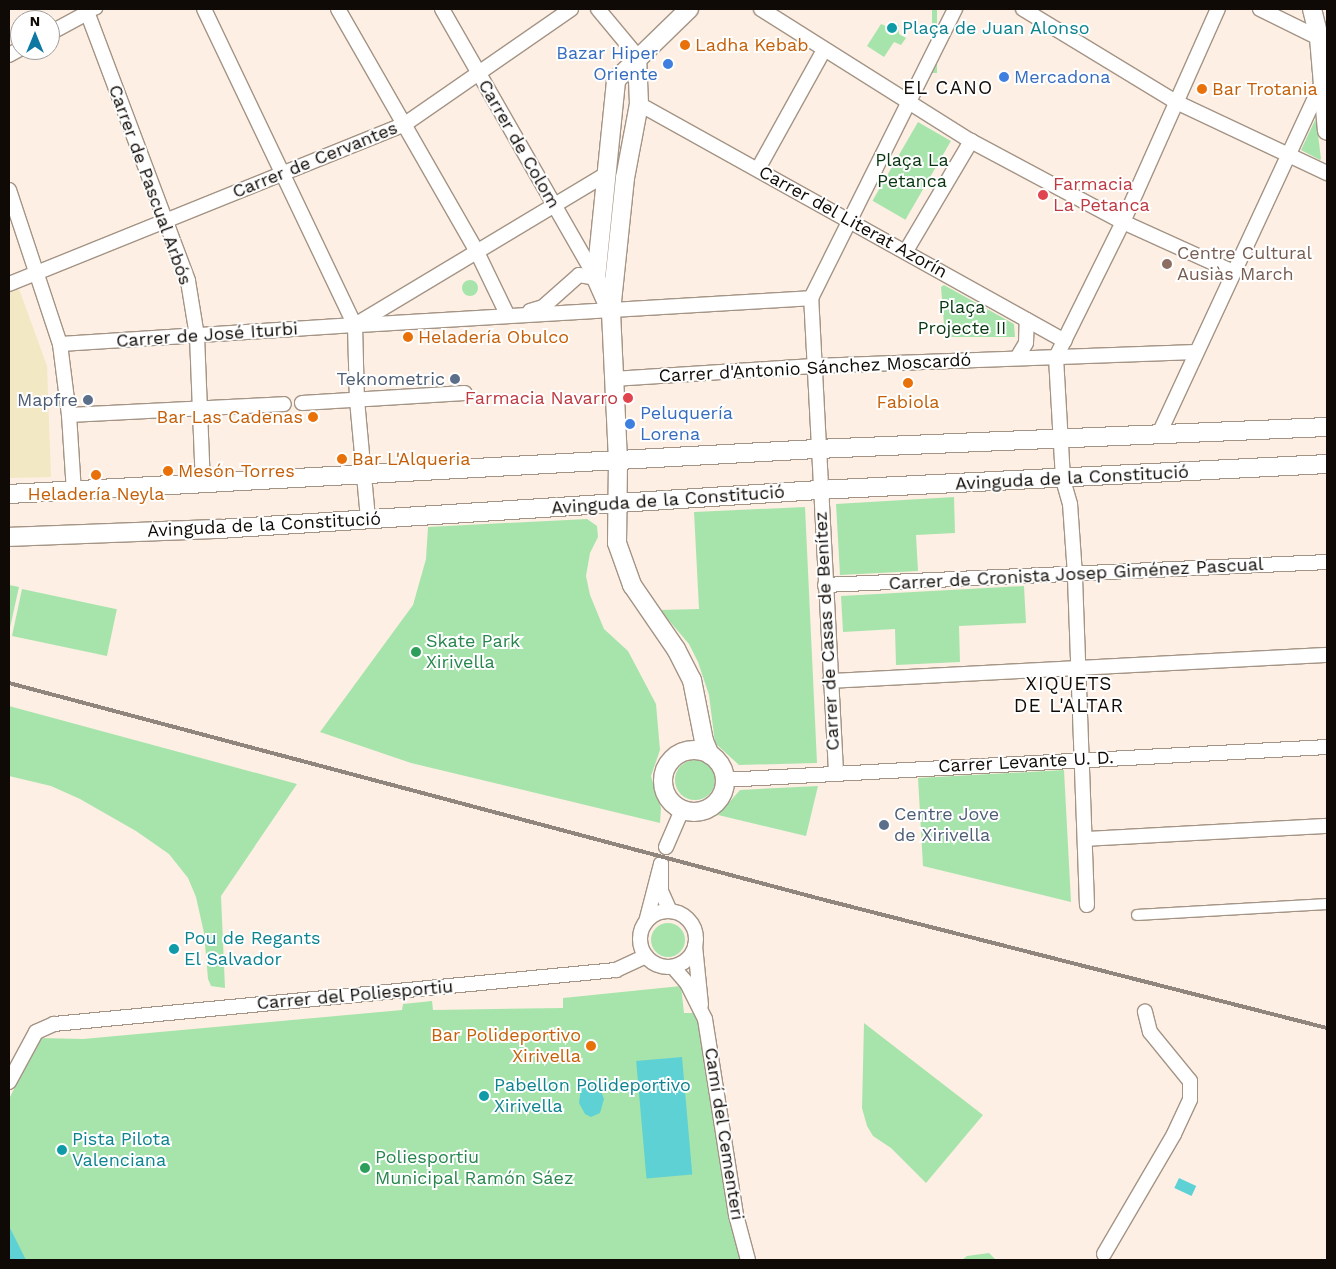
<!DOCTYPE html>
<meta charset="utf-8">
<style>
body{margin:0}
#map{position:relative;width:1336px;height:1269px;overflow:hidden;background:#fdefe3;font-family:"Work Sans",sans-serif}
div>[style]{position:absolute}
.green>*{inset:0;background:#a7e4ab;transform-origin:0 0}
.round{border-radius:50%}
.sand>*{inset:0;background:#f2e8c3}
.water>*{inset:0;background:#5ed1d5;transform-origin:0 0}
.roads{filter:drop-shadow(1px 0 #a49485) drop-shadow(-1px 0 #a49485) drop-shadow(0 1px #a49485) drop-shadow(0 -1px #a49485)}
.pedestrian>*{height:10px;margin:-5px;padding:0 5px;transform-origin:5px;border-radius:5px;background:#fff}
.minor>*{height:14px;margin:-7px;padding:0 7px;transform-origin:7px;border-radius:7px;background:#fff}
.minor>.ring{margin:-7px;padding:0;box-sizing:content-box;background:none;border:14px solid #fff;border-radius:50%}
.tertiary>*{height:18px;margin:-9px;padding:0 9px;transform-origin:9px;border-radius:9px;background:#fff}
.tertiary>.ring{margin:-9px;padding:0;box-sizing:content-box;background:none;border:18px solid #fff;border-radius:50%}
.rail>*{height:4px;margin:-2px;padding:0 2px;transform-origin:2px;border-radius:2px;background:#90867e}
.dots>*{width:14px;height:14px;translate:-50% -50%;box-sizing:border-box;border:2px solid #fff;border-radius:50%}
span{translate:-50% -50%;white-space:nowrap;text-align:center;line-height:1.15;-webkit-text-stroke:4px #fff;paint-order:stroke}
.culture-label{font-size:18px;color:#0d838f}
.left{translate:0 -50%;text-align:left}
.food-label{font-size:18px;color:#c56008}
.right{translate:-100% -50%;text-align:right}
.shop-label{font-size:18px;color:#366cbe}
.street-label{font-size:18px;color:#0f0a06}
.park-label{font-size:18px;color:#083611}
.health-label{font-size:18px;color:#be3a42}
.education-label{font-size:18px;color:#785e54}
.service-label{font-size:18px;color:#4e5e75}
.leisure-label{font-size:18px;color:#27864d}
.neighbourhood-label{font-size:19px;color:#0f0a06;letter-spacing:1px}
.frame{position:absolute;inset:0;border:10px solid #0f0a06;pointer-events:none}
.north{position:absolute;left:10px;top:10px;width:50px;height:50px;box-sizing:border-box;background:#fff;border:1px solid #9f9d9b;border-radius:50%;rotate:0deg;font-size:14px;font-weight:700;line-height:20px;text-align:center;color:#0f0a06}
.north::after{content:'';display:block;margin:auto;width:18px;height:22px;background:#0d79a3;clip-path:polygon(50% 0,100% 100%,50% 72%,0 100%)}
</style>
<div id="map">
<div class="green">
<div style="left:932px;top:9px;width:5px;height:64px"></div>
<div style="clip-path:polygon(890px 22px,899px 25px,899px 34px,906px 38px,901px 45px,894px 42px,884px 57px,867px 46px,881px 24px,886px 26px)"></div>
<div style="clip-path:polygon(1316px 118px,1321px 159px,1320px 160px,1301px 150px)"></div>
<div style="left:918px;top:122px;width:38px;height:91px;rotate:30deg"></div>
<div class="round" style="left:462px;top:280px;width:16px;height:16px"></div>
<div style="clip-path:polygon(944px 285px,1014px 324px,1015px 337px,945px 337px,941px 287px)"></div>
<div style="clip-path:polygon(954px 497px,955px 533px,916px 535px,918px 571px,840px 575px,836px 504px)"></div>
<div style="clip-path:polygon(805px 507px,817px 763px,739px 765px,715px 743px,709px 695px,698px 662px,689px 644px,660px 610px,699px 609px,694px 512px)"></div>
<div style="clip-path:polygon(587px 519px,597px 526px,598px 537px,590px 553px,586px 576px,590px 595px,604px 629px,628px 651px,656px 704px,660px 750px,651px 776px,661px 808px,660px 823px,411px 763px,320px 732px,413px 605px,426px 559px,428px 527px)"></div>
<div style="clip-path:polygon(9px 585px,19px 587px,9px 632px)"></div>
<div style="clip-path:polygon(1024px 586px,1026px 623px,959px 626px,960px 662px,896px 665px,895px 629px,843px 632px,841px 596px)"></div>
<div style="left:22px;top:589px;width:97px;height:48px;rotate:12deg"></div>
<div style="clip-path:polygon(9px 706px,297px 784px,221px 896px,225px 988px,211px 986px,208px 979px,204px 933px,196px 897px,188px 878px,169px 854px,136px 831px,80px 799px,51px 786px,9px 776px)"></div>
<div class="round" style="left:675px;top:760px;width:40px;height:40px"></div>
<div style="clip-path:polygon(1064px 770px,1071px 902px,923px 866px,918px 778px)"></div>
<div style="clip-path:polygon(818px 786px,806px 836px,718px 815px,740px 790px)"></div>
<div class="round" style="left:651px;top:923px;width:34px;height:34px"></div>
<div style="clip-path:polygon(681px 986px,684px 1013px,697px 1013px,740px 1260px,9px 1260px,9px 1099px,39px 1038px,83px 1039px,402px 1010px,403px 1004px,432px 1001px,433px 1010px,563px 1008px,563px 998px)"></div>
<div style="clip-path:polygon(864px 1023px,983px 1115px,926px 1183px,891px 1148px,873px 1136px,867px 1126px,862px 1108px)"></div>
<div style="clip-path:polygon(989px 1253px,996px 1260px,962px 1260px,967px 1256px)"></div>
</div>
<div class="sand">
<div style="clip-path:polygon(19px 289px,47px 366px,51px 477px,9px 478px,9px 293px)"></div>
</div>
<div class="water">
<div style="left:682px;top:1057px;width:118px;height:46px;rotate:85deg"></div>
<div style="clip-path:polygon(589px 1079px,599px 1086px,604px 1099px,600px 1113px,591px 1117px,585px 1114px,579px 1103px,581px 1087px)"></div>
<div style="left:1179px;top:1178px;width:19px;height:11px;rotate:25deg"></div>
<div style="clip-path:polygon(10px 1228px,26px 1260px,9px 1260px)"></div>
</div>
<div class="roads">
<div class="pedestrian">
<div style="left:87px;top:13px;width:11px;rotate:-22deg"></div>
<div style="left:1137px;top:915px;width:190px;rotate:-3.3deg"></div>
</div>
<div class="minor">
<div style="left:86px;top:9px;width:290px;rotate:69.4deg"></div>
<div style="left:188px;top:281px;width:56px;rotate:80.7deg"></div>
<div style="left:197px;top:336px;width:149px;rotate:87.7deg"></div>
<div style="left:204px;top:9px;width:350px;rotate:64.5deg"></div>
<div style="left:355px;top:325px;width:75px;rotate:88.5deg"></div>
<div style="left:357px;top:400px;width:119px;rotate:84.7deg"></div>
<div style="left:338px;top:9px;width:280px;rotate:60.2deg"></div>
<div style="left:477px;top:252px;width:71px;rotate:64.2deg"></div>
<div style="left:442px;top:9px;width:310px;rotate:60.2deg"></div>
<div style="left:598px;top:9px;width:61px;rotate:50.3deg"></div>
<div style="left:761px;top:9px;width:248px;rotate:32.2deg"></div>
<div style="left:971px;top:141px;width:172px;rotate:28.1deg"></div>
<div style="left:1123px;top:222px;width:121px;rotate:24.4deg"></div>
<div style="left:1023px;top:9px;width:179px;rotate:31.3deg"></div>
<div style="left:1176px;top:102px;width:167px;rotate:25.2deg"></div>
<div style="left:1260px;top:9px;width:66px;rotate:26.2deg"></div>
<div style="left:50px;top:33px;width:42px;rotate:-28.4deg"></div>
<div style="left:9px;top:55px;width:13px;rotate:-29deg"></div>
<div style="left:639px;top:104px;width:487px;rotate:29.1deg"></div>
<div style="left:758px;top:169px;width:136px;rotate:-61deg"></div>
<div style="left:9px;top:190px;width:162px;rotate:71.7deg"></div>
<div style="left:60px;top:344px;width:72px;rotate:82.8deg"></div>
<div style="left:69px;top:415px;width:77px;rotate:86.3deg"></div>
<div style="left:906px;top:251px;width:128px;rotate:-59.4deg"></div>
<div style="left:9px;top:284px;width:427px;rotate:-22deg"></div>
<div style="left:405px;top:124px;width:202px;rotate:-34.7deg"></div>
<div style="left:530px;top:311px;width:14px;rotate:-17deg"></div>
<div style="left:543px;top:307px;width:48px;rotate:-41.6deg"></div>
<div style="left:579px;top:275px;width:17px;rotate:10deg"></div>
<div style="left:358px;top:325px;width:454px;rotate:-3.4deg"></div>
<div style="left:60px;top:344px;width:296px;rotate:-3.7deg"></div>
<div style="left:355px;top:325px;width:292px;rotate:-31deg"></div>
<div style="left:1017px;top:358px;width:17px;rotate:-59deg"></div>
<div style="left:1026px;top:343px;width:23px;rotate:-88deg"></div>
<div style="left:613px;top:379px;width:201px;rotate:-3.7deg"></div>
<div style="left:814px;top:366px;width:382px;rotate:-2.1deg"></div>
<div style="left:302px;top:403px;width:163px;rotate:-3.5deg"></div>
<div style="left:69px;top:415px;width:215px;rotate:-2.9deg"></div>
<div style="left:1158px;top:436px;width:390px;rotate:-65.1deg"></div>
<div style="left:825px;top:585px;width:503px;rotate:-2.62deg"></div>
<div style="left:830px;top:681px;width:498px;rotate:-3deg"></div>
<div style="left:836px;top:772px;width:475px;rotate:-93deg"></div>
<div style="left:811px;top:298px;width:323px;rotate:-63.5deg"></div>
<div style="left:724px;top:780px;width:604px;rotate:-3.13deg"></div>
<div style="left:1085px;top:839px;width:242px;rotate:-3.1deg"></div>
<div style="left:666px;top:847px;width:40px;rotate:-66.6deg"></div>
<div style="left:1087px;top:905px;width:330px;rotate:-92.1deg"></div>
<div style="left:1075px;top:575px;width:71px;rotate:-94deg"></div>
<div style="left:1070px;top:504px;width:26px;rotate:-106deg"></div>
<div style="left:1063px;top:479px;width:122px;rotate:-93.3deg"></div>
<div style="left:1056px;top:357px;width:151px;rotate:-63.6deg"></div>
<div style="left:1123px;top:222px;width:233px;rotate:-66deg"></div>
<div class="ring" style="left:640px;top:911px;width:42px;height:42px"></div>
<div style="left:646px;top:922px;width:60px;rotate:-75.5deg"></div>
<div style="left:661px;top:864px;width:27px;rotate:90deg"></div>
<div style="left:661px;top:891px;width:22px;rotate:66deg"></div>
<div style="left:695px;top:946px;width:59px;rotate:84.2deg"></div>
<div style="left:673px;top:967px;width:21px;rotate:49deg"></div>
<div style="left:687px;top:983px;width:40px;rotate:63.4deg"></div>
<div style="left:705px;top:1019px;width:198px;rotate:81deg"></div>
<div style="left:736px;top:1215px;width:47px;rotate:75.1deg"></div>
<div style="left:9px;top:1082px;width:57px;rotate:-61.6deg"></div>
<div style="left:36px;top:1032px;width:20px;rotate:-24deg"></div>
<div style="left:54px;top:1024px;width:565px;rotate:-5.49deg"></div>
<div style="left:616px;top:970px;width:33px;rotate:-25deg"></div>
<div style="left:1104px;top:1254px;width:139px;rotate:-59.7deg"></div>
<div style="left:1174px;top:1134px;width:38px;rotate:-65deg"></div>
<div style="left:1190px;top:1099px;width:18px;rotate:-90deg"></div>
<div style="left:1190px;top:1081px;width:63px;rotate:-129.2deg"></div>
<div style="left:1150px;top:1032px;width:21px;rotate:-104deg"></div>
</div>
<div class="tertiary">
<div style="left:1312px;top:9px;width:30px;rotate:76deg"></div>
<div style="left:1319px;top:38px;width:93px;rotate:85.1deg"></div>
<div style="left:637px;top:56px;width:48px;rotate:87.6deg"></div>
<div style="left:639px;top:104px;width:75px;rotate:100.7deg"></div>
<div style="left:625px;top:178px;width:135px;rotate:96deg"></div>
<div style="left:611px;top:312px;width:149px;rotate:87.3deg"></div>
<div style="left:618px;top:461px;width:82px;rotate:90.7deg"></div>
<div style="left:617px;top:543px;width:45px;rotate:70.3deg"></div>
<div style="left:632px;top:585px;width:78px;rotate:55.5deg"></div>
<div style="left:676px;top:649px;width:35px;rotate:63deg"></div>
<div style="left:692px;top:680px;width:62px;rotate:78.9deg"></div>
<div style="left:704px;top:741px;width:15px;rotate:67deg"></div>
<div style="left:611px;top:312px;width:37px;rotate:-114deg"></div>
<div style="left:596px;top:278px;width:199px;rotate:-84.2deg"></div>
<div style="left:616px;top:80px;width:102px;rotate:-44.2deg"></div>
<div style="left:9px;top:494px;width:809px;rotate:-3.19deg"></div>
<div style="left:817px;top:449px;width:510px;rotate:-2.47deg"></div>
<div style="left:9px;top:537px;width:210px;rotate:-2.2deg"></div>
<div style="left:219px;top:529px;width:601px;rotate:-3.72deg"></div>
<div style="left:819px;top:490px;width:509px;rotate:-2.93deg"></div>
<div class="ring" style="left:663px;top:750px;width:44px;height:44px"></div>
</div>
</div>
<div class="rail">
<div style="left:9px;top:683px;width:832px;rotate:14.9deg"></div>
<div style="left:813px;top:897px;width:530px;rotate:14.3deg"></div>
</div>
<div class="dots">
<div style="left:892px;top:28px;background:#0f9aa8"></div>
<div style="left:685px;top:45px;background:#e8710a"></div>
<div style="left:668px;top:64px;background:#3f7fe0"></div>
<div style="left:1004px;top:77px;background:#3f7fe0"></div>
<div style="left:1202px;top:89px;background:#e8710a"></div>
<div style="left:1043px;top:195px;background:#e0444e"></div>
<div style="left:1167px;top:264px;background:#8d6e63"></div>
<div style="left:408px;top:337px;background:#e8710a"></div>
<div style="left:455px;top:379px;background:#5c6f8a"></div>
<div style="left:908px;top:383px;background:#e8710a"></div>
<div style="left:628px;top:398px;background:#e0444e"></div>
<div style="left:88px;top:400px;background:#5c6f8a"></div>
<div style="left:313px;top:417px;background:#e8710a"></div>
<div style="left:630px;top:424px;background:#3f7fe0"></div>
<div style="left:342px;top:459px;background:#e8710a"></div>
<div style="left:168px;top:471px;background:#e8710a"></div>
<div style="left:96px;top:475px;background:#e8710a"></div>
<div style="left:416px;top:652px;background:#2e9e5b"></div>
<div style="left:884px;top:825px;background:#5c6f8a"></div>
<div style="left:174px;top:949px;background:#0f9aa8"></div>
<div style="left:591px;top:1046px;background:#e8710a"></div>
<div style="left:484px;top:1096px;background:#0f9aa8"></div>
<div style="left:62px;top:1150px;background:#0f9aa8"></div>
<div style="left:365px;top:1168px;background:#2e9e5b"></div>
</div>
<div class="culture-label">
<span class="left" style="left:902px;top:28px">Plaça de Juan Alonso</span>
<span class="left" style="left:184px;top:949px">Pou de Regants<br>El Salvador</span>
<span class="left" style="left:494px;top:1096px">Pabellon Polideportivo<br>Xirivella</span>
<span class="left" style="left:72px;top:1150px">Pista Pilota<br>Valenciana</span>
</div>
<div class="food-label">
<span class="left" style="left:695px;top:45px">Ladha Kebab</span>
<span class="left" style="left:1212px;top:89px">Bar Trotania</span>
<span class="left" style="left:418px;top:337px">Heladería Obulco</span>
<span style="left:908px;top:402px">Fabiola</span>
<span class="right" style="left:303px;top:417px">Bar Las Cadenas</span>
<span class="left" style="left:352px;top:459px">Bar L'Alqueria</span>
<span class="left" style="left:178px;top:471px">Mesón Torres</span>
<span style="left:96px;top:494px">Heladería Neyla</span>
<span class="right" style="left:581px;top:1046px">Bar Polideportivo<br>Xirivella</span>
</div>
<div class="shop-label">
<span class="right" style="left:658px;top:64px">Bazar Hiper<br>Oriente</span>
<span class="left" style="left:1014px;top:77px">Mercadona</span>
<span class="left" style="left:640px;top:424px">Peluquería<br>Lorena</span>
</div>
<div class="street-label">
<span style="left:519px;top:144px;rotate:60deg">Carrer de Colom</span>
<span style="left:315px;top:160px;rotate:-22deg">Carrer de Cervantes</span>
<span style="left:150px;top:185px;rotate:70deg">Carrer de Pascual Arbós</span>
<span style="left:853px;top:222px;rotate:29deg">Carrer del Literat Azorín</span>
<span style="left:207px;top:335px;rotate:-4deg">Carrer de José Iturbi</span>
<span style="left:815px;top:368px;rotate:-3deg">Carrer d'Antonio Sánchez Moscardó</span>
<span style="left:1072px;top:478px;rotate:-3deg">Avinguda de la Constitució</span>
<span style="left:668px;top:500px;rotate:-4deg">Avinguda de la Constitució</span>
<span style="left:264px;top:525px;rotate:-3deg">Avinguda de la Constitució</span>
<span style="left:1076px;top:574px;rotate:-3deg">Carrer de Cronista Josep Giménez Pascual</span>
<span style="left:827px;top:631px;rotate:-93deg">Carrer de Casas de Benítez</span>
<span style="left:1026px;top:762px;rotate:-3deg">Carrer Levante U. D.</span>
<span style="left:355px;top:995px;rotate:-5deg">Carrer del Poliesportiu</span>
<span style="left:724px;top:1134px;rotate:81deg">Camí del Cementeri</span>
</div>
<div class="park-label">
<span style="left:912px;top:171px">Plaça La<br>Petanca</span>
<span style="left:962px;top:318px">Plaça<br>Projecte II</span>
</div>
<div class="health-label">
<span class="left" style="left:1053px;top:195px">Farmacia<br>La Petanca</span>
<span class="right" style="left:618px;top:398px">Farmacia Navarro</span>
</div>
<div class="education-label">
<span class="left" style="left:1177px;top:264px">Centre Cultural<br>Ausiàs March</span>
</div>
<div class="service-label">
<span class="right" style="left:445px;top:379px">Teknometric</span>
<span class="right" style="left:78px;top:400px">Mapfre</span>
<span class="left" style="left:894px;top:825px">Centre Jove<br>de Xirivella</span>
</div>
<div class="leisure-label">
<span class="left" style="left:426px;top:652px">Skate Park<br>Xirivella</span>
<span class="left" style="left:375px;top:1168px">Poliesportiu<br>Municipal Ramón Sáez</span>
</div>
<div class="neighbourhood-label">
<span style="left:948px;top:88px">EL CANO</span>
<span style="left:1069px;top:695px">XIQUETS<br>DE L'ALTAR</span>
</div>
<div class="frame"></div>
<div class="north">N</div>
</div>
